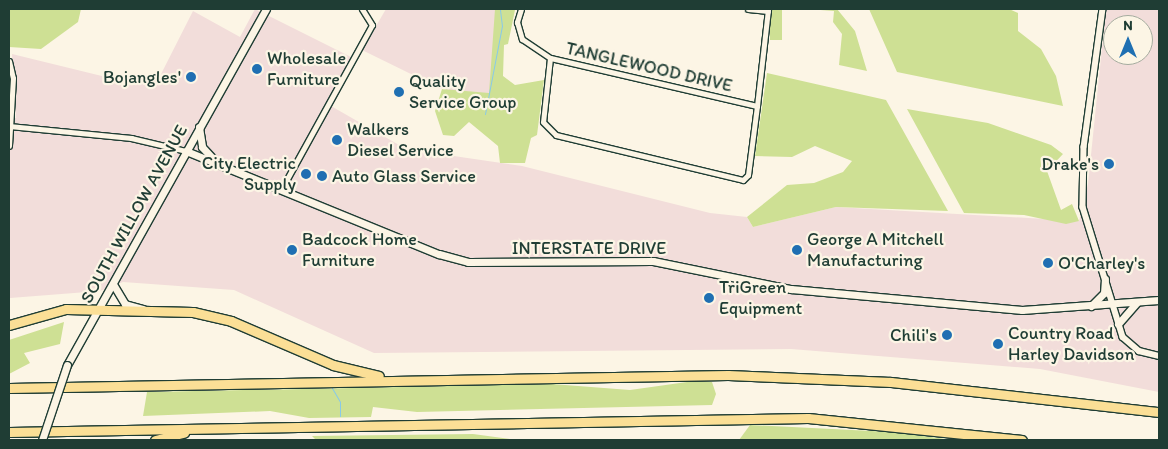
<!DOCTYPE html>
<style>
body{margin:0}
#map{position:relative;width:1168px;height:449px;overflow:hidden;background:#fcf5e5;font-family:Itim,sans-serif}
div>[style]{position:absolute}
.built>*{inset:0;background:#f2ddda}
.green>*{inset:0;background:#cee094;transform-origin:0 0}
.stream>*{height:1px;margin:-0.5px;padding:0 0.5px;transform-origin:0.5px;border-radius:0.5px;background:#88c9e9}
.roads{filter:drop-shadow(1px 0 #1f3d34) drop-shadow(-1px 0 #1f3d34) drop-shadow(0 1px #1f3d34) drop-shadow(0 -1px #1f3d34)}
.minor>*{height:5px;margin:-2.5px;padding:0 2.5px;transform-origin:2.5px;border-radius:2.5px;background:#fcf5e5}
.tertiary>*{height:5.5px;margin:-2.75px;padding:0 2.75px;transform-origin:2.75px;border-radius:2.75px;background:#fcf5e5}
.secondary>*{height:7px;margin:-3.5px;padding:0 3.5px;transform-origin:3.5px;border-radius:3.5px;background:#fcf5e5}
.motorway>*{height:9px;margin:-4.5px;padding:0 4.5px;transform-origin:4.5px;border-radius:4.5px;background:#fbdf96}
.bridges{filter:drop-shadow(1px 0 #1f3d34) drop-shadow(-1px 0 #1f3d34) drop-shadow(0 1px #1f3d34) drop-shadow(0 -1px #1f3d34)}
.secondary-bridge>*{height:7px;margin:-3.5px;padding:0 3.5px;transform-origin:3.5px;border-radius:3.5px;background:#fcf5e5}
.dots>*{width:14px;height:14px;translate:-50% -50%;box-sizing:border-box;border:2px solid #fcf5e5;border-radius:50%}
span{translate:-50% -50%;white-space:nowrap;text-align:center;line-height:1.15;-webkit-text-stroke:4.5px #fcf5e5;paint-order:stroke}
.poi-label{font-size:18px;color:#1f3d34}
.left{translate:0 -50%;text-align:left}
.right{translate:-100% -50%;text-align:right}
.street-label{font-size:18px;color:#1f3d34}
.frame{position:absolute;inset:0;border:10px solid #1f3d34;pointer-events:none}
.north{position:absolute;left:1103px;top:15px;width:50px;height:50px;box-sizing:border-box;background:#fcf5e5;border:1px solid #a4ab9e;border-radius:50%;rotate:0deg;font-size:14px;font-weight:700;line-height:20px;text-align:center;color:#1f3d34}
.north::after{content:'';display:block;margin:auto;width:18px;height:22px;background:#1f6fb2;clip-path:polygon(50% 0,100% 100%,50% 72%,0 100%)}
</style>
<div id="map">
<div class="built">
<div style="clip-path:polygon(evenodd,255px 9px,357px 60px,331px 106px,406px 149px,522px 166px,710px 213px,747px 217px,753px 227px,836px 207px,1079px 221px,1088px 184px,1106px 9px,1159px 9px,1159px 392px,1040px 369px,791px 349px,374px 353px,234px 290px,123px 282px,100px 291px,10px 298px,9px 118px,16px 118px,12px 54px,110px 78px,157px 82px,193px 11px,240px 37px,255px 9px,1113px 25px,1143px 25px,1143px 55px,1113px 55px,1113px 25px)"></div>
<div style="clip-path:polygon(386px 9px,501px 9px,499px 100px,466px 101px,362px 50px)"></div>
</div>
<div class="green">
<div style="clip-path:polygon(9px 9px,81px 9px,78px 22px,41px 49px,9px 47px)"></div>
<div style="clip-path:polygon(495px 9px,515px 10px,508px 44px,504px 45px,503px 76px,515px 85px,544px 80px,537px 135px,531px 138px,525px 163px,500px 163px,498px 146px,469px 122px,454px 136px,443px 135px,435px 111px,442px 89px,489px 93px)"></div>
<div style="left:770px;top:9px;width:12px;height:31px"></div>
<div style="clip-path:polygon(807px 9px,837px 9px,855px 31px,867px 71px,839px 65px,842px 34px,833px 22px,834px 11px)"></div>
<div style="clip-path:polygon(869px 9px,1009px 9px,1018px 13px,1018px 31px,1041px 49px,1056px 76px,1063px 106px,897px 72px)"></div>
<div style="clip-path:polygon(767px 73px,886px 100px,948px 211px,836px 207px,753px 227px,747px 217px,787px 185px,814px 183px,843px 172px,852px 161px,815px 146px,792px 157px,755px 156px)"></div>
<div style="clip-path:polygon(907px 109px,988px 123px,1051px 145px,1063px 154px,1047px 171px,1061px 210px,1072px 204px,1079px 221px,1066px 224px,1024px 215px,964px 213px)"></div>
<div style="clip-path:polygon(64px 322px,60px 344px,24px 353px,30px 363px,9px 374px,9px 340px)"></div>
<div style="clip-path:polygon(694px 381px,712px 382px,716px 394px,712px 405px,417px 412px,373px 407px,371px 417px,309px 418px,270px 411px,143px 416px,147px 392px,552px 384px,630px 390px)"></div>
<div style="clip-path:polygon(750px 425px,892px 432px,954px 440px,739px 440px)"></div>
<div style="clip-path:polygon(473px 434px,518px 440px,316px 440px,312px 436px)"></div>
</div>
<div class="stream">
<div style="left:485px;top:114px;width:90px;rotate:-79.1deg"></div>
<div style="left:502px;top:26px;width:17px;rotate:-97deg"></div>
<div style="left:332px;top:388px;width:16px;rotate:60deg"></div>
<div style="left:340px;top:402px;width:14px;rotate:90deg"></div>
<div style="left:338px;top:439px;width:1px;rotate:90deg"></div>
</div>
<div class="roads">
<div class="minor">
<div style="left:521px;top:9px;width:14px;rotate:107deg"></div>
<div style="left:517px;top:22px;width:18px;rotate:74deg"></div>
<div style="left:522px;top:39px;width:34px;rotate:34deg"></div>
<div style="left:748px;top:9px;width:20px;rotate:6deg"></div>
<div style="left:9px;top:61px;width:17px;rotate:77deg"></div>
<div style="left:13px;top:78px;width:68px;rotate:93.4deg"></div>
<div style="left:757px;top:106px;width:212px;rotate:-166.9deg"></div>
<div style="left:550px;top:58px;width:64px;rotate:96.2deg"></div>
<div style="left:543px;top:122px;width:18px;rotate:45deg"></div>
<div style="left:556px;top:135px;width:192px;rotate:13.5deg"></div>
<div style="left:743px;top:180px;width:7px;rotate:-45deg"></div>
<div style="left:748px;top:175px;width:70px;rotate:-82.6deg"></div>
<div style="left:757px;top:106px;width:98px;rotate:-83.5deg"></div>
<div style="left:9px;top:126px;width:123px;rotate:5.6deg"></div>
<div style="left:131px;top:138px;width:57px;rotate:13.3deg"></div>
<div style="left:282px;top:188px;width:186px;rotate:-61.1deg"></div>
<div style="left:372px;top:25px;width:19px;rotate:-122deg"></div>
</div>
<div class="tertiary">
<div style="left:1103px;top:9px;width:139px;rotate:97.8deg"></div>
<div style="left:1084px;top:147px;width:60px;rotate:91deg"></div>
<div style="left:1083px;top:207px;width:136px;rotate:72.9deg"></div>
<div style="left:1123px;top:337px;width:21px;rotate:41deg"></div>
<div style="left:1139px;top:351px;width:21px;rotate:14deg"></div>
</div>
<div class="secondary">
<div style="left:199px;top:127px;width:20px;rotate:81deg"></div>
<div style="left:202px;top:147px;width:16px;rotate:47deg"></div>
<div style="left:186px;top:151px;width:273px;rotate:22.2deg"></div>
<div style="left:439px;top:254px;width:30px;rotate:15deg"></div>
<div style="left:468px;top:262px;width:185px;rotate:-0.3deg"></div>
<div style="left:653px;top:261px;width:141px;rotate:11.5deg"></div>
<div style="left:791px;top:289px;width:232px;rotate:5.2deg"></div>
<div style="left:1022px;top:310px;width:137px;rotate:-4.2deg"></div>
<div style="left:113px;top:284px;width:23px;rotate:59deg"></div>
<div style="left:125px;top:304px;width:19px;rotate:16deg"></div>
<div style="left:1091px;top:306px;width:18px;rotate:-45deg"></div>
<div style="left:1104px;top:293px;width:14px;rotate:-86deg"></div>
<div style="left:1118px;top:324px;width:29px;rotate:-49deg"></div>
<div style="left:67px;top:365px;width:408px;rotate:-60.8deg"></div>
</div>
<div class="motorway">
<div style="left:9px;top:325px;width:59px;rotate:-15.7deg"></div>
<div style="left:66px;top:309px;width:127px;rotate:1.4deg"></div>
<div style="left:193px;top:312px;width:39px;rotate:13deg"></div>
<div style="left:231px;top:321px;width:111px;rotate:23.3deg"></div>
<div style="left:333px;top:365px;width:47px;rotate:13.4deg"></div>
<div style="left:9px;top:388px;width:719px;rotate:-1.04deg"></div>
<div style="left:728px;top:375px;width:163px;rotate:2.5deg"></div>
<div style="left:891px;top:382px;width:270px;rotate:6.4deg"></div>
<div style="left:9px;top:432px;width:799px;rotate:-1deg"></div>
<div style="left:808px;top:418px;width:215px;rotate:5.9deg"></div>
<div style="left:155px;top:440px;width:30px;rotate:-14deg"></div>
</div>
</div>
<div class="bridges">
<div class="secondary-bridge">
<div style="left:42px;top:440px;width:79px;rotate:-71.6deg"></div>
</div>
</div>
<div class="dots">
<div style="left:257px;top:69px;background:#1f6fb2"></div>
<div style="left:191px;top:77px;background:#1f6fb2"></div>
<div style="left:399px;top:92px;background:#1f6fb2"></div>
<div style="left:337px;top:140px;background:#1f6fb2"></div>
<div style="left:1109px;top:164px;background:#1f6fb2"></div>
<div style="left:306px;top:174px;background:#1f6fb2"></div>
<div style="left:322px;top:176px;background:#1f6fb2"></div>
<div style="left:292px;top:250px;background:#1f6fb2"></div>
<div style="left:797px;top:250px;background:#1f6fb2"></div>
<div style="left:1048px;top:263px;background:#1f6fb2"></div>
<div style="left:709px;top:298px;background:#1f6fb2"></div>
<div style="left:947px;top:335px;background:#1f6fb2"></div>
<div style="left:998px;top:344px;background:#1f6fb2"></div>
</div>
<div class="poi-label">
<span class="left" style="left:267px;top:69px">Wholesale<br>Furniture</span>
<span class="right" style="left:181px;top:77px">Bojangles'</span>
<span class="left" style="left:409px;top:92px">Quality<br>Service Group</span>
<span class="left" style="left:347px;top:140px">Walkers<br>Diesel Service</span>
<span class="right" style="left:296px;top:174px">City Electric<br>Supply</span>
<span class="right" style="left:1099px;top:164px">Drake's</span>
<span class="left" style="left:332px;top:176px">Auto Glass Service</span>
<span class="left" style="left:302px;top:250px">Badcock Home<br>Furniture</span>
<span class="left" style="left:807px;top:250px">George A Mitchell<br>Manufacturing</span>
<span class="left" style="left:1058px;top:263px">O'Charley's</span>
<span class="left" style="left:719px;top:298px">TriGreen<br>Equipment</span>
<span class="left" style="left:1008px;top:344px">Country Road<br>Harley Davidson</span>
<span class="right" style="left:937px;top:335px">Chili's</span>
</div>
<div class="street-label">
<span style="left:649px;top:67px;rotate:13deg">TANGLEWOOD DRIVE</span>
<span style="left:134px;top:214px;rotate:-61deg">SOUTH WILLOW AVENUE</span>
<span style="left:589px;top:248px">INTERSTATE DRIVE</span>
</div>
<div class="frame"></div>
<div class="north">N</div>
</div>
